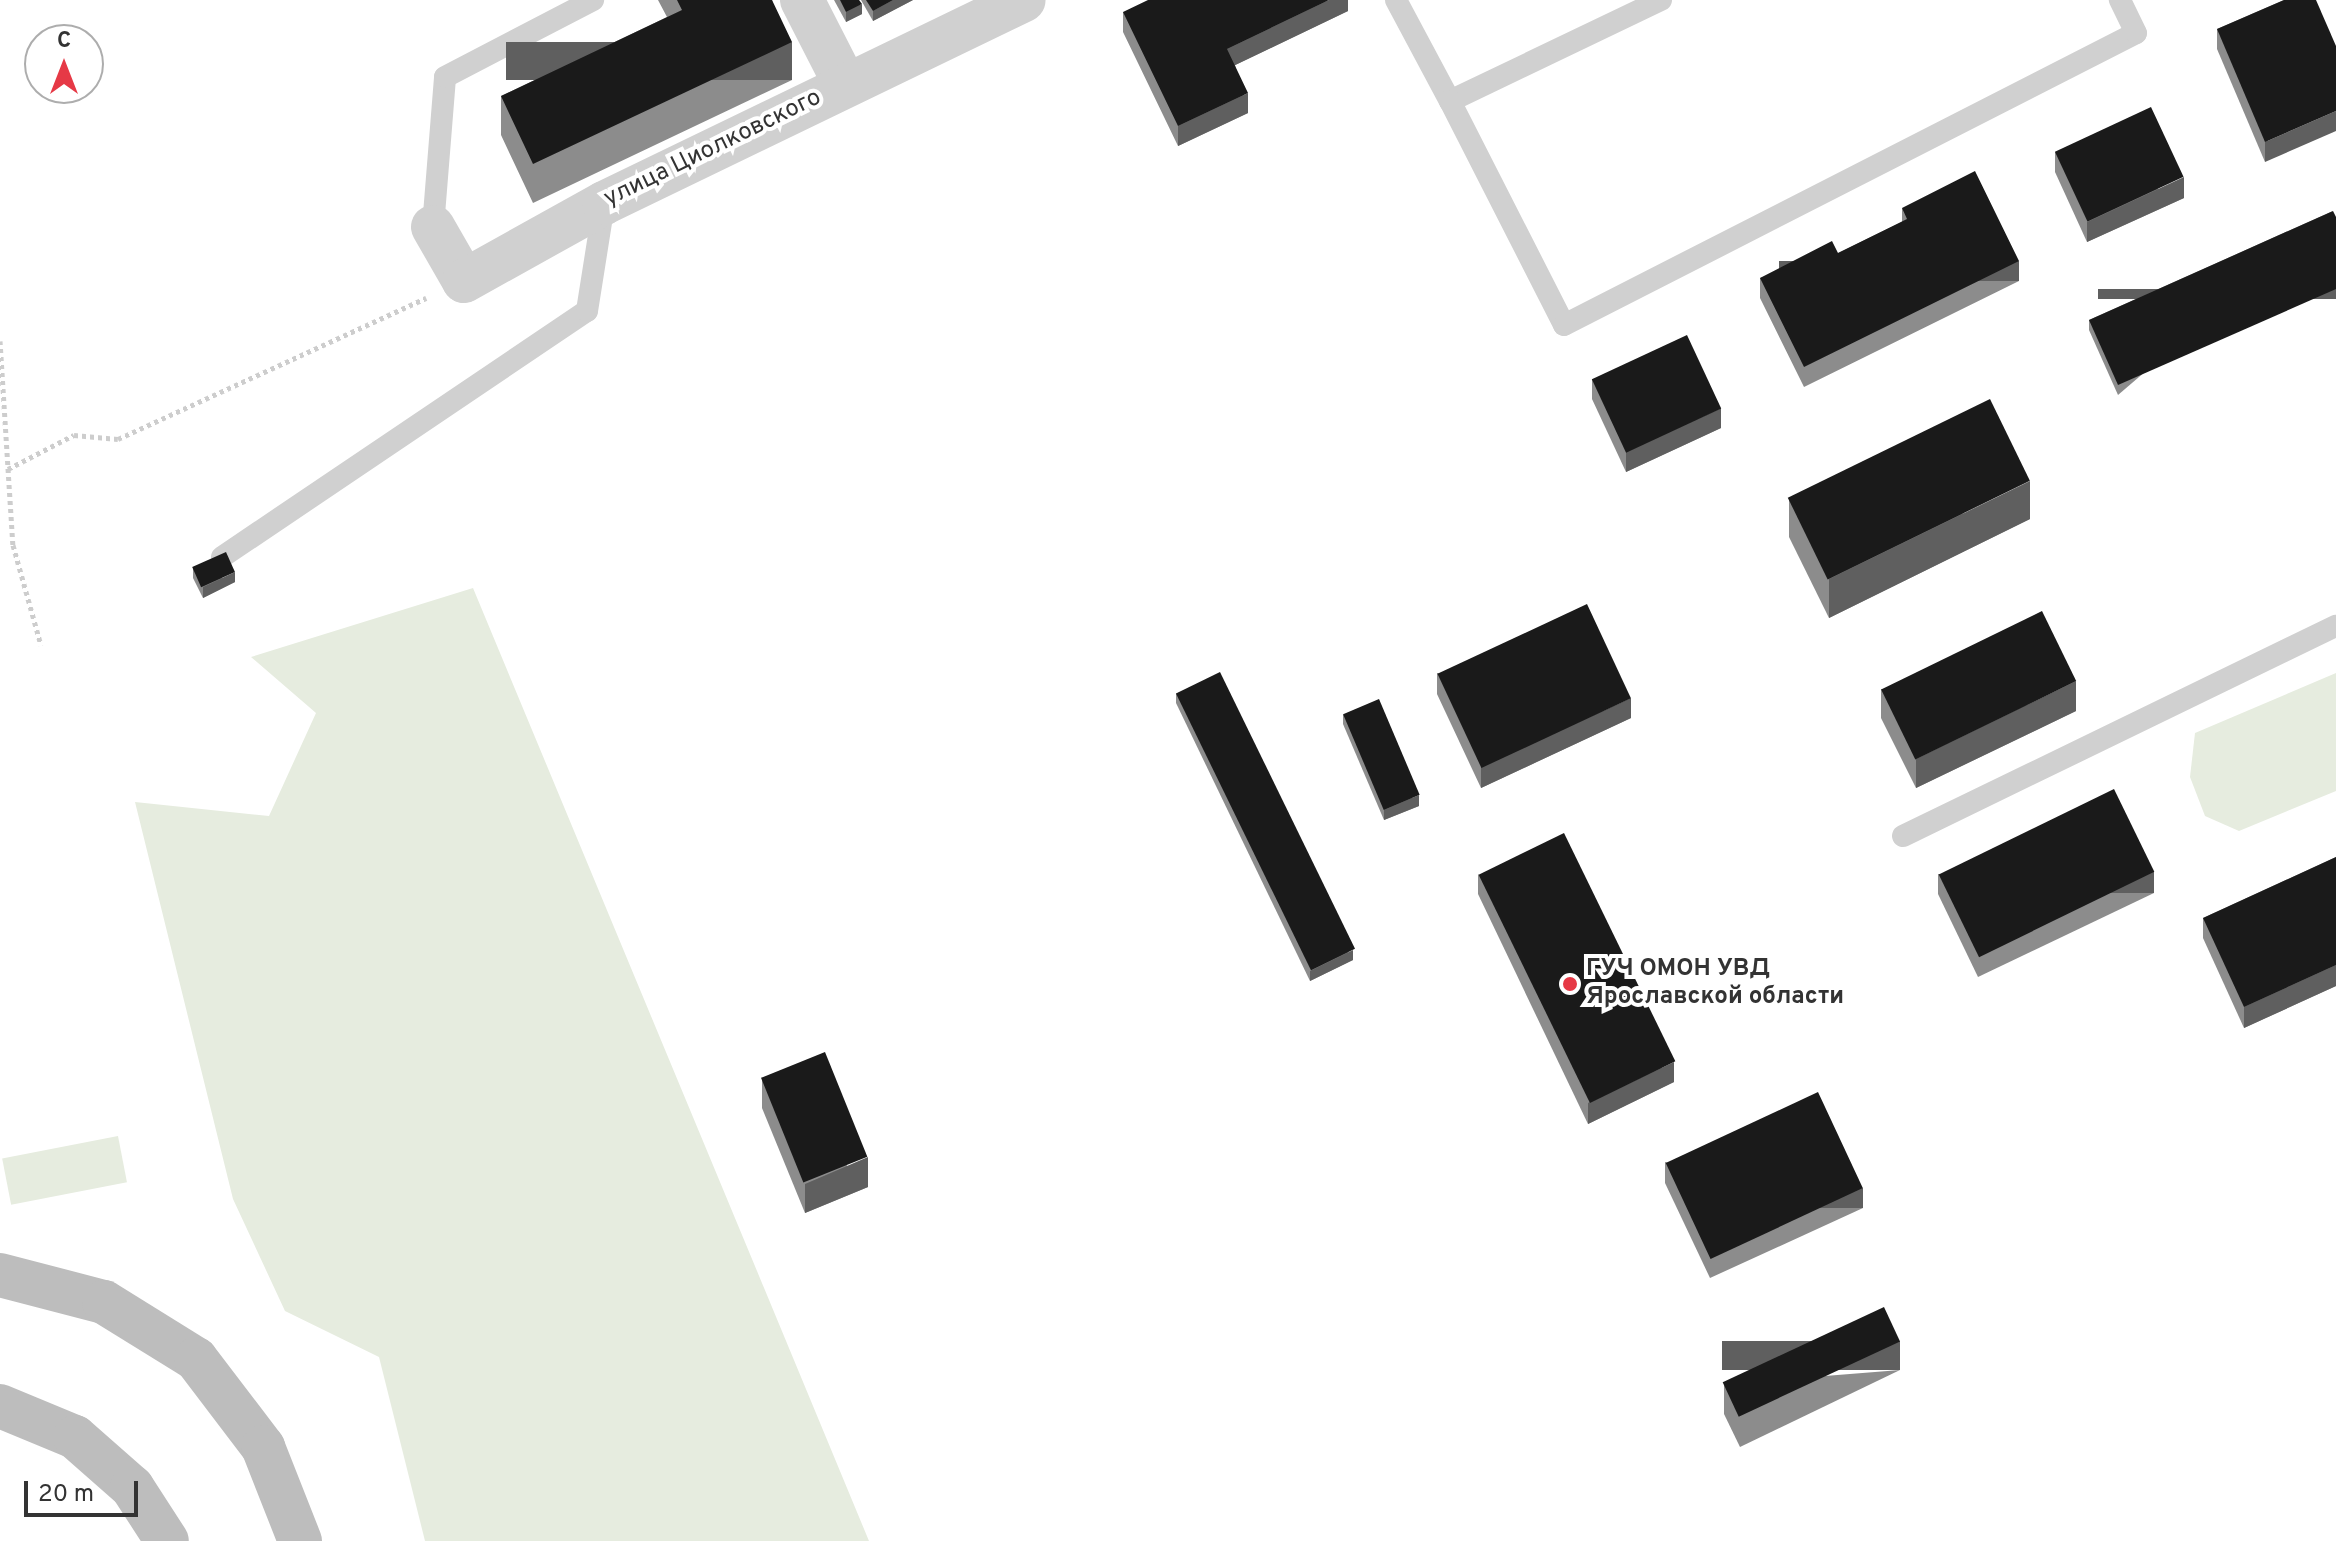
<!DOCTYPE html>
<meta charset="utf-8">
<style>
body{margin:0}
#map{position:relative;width:2336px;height:1541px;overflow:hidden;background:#fff;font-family:Overpass,sans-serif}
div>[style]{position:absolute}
.green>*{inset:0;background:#e6ecdf;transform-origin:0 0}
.path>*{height:5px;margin-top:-2.5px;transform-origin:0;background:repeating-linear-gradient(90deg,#cdcdcd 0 4px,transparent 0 8px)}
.lane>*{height:22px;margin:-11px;padding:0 11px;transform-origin:11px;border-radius:11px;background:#d0d0d0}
.street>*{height:44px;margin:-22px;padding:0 22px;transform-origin:22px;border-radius:22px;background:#d0d0d0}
.secondary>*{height:44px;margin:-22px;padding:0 22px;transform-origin:22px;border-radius:22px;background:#bdbdbd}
.wall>*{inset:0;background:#8c8c8c}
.shaded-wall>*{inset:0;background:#5f5f5f;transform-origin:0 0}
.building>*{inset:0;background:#1a1a1a;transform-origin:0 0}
.dots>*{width:22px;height:22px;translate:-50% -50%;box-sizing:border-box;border:4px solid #fff;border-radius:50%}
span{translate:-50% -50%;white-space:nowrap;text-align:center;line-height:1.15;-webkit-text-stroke:8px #fff;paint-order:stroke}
.street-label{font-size:24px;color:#333}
.poi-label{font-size:24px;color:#333;font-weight:700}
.left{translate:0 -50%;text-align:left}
.north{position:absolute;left:24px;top:24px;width:80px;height:80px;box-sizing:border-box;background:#fff;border:2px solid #adadad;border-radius:50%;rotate:0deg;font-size:22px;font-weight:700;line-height:32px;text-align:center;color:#333}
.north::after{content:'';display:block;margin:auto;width:28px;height:36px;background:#e63946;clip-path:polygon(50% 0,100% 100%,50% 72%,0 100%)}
.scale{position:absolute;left:24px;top:1481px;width:114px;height:36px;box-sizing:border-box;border:4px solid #333;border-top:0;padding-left:10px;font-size:24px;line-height:28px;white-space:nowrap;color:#333;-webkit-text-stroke:6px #fff;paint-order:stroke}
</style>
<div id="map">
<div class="green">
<div style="clip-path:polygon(473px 588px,757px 1271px,869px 1541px,425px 1541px,379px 1357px,285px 1311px,233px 1199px,135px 802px,269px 816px,316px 713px,251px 657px)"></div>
<div style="clip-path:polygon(2336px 673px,2336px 791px,2239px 831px,2205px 816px,2190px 777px,2195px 733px)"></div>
<div style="left:118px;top:1136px;width:47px;height:118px;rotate:79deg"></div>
</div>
<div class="path">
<div style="left:0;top:341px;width:204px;rotate:86.4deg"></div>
<div style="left:13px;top:545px;width:104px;rotate:74.4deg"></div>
<div style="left:8px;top:469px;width:74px;rotate:-27.3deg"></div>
<div style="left:74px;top:435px;width:44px;rotate:5.2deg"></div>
<div style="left:118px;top:439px;width:339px;rotate:-24.6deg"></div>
</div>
<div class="lane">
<div style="left:1396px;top:0;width:115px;rotate:61.9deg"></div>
<div style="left:1450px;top:101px;width:234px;rotate:-25.6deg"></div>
<div style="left:1450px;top:101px;width:251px;rotate:63deg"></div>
<div style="left:1564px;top:325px;width:642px;rotate:-27.04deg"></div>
<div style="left:2136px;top:33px;width:37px;rotate:-116deg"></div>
<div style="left:433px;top:227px;width:150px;rotate:-85.4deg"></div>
<div style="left:445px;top:77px;width:167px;rotate:-27.5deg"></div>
<div style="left:222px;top:557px;width:440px;rotate:-34deg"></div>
<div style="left:587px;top:311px;width:108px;rotate:-81deg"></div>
<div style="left:1903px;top:836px;width:481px;rotate:-25.9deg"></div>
</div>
<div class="street">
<div style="left:802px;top:0;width:94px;rotate:62.9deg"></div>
<div style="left:433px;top:227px;width:62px;rotate:60.1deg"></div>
<div style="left:464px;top:281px;width:160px;rotate:-29.1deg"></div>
<div style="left:604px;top:203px;width:466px;rotate:-25.8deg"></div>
</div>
<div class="secondary">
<div style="left:0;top:1275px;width:107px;rotate:14.6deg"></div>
<div style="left:104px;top:1302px;width:108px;rotate:31.8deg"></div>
<div style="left:196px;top:1359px;width:111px;rotate:52.7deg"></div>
<div style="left:263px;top:1447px;width:101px;rotate:68.5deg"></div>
<div style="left:0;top:1406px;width:81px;rotate:22.5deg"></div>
<div style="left:75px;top:1437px;width:76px;rotate:41.3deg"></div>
<div style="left:132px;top:1487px;width:64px;rotate:57.1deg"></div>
</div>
<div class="wall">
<div style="clip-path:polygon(658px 0,772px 0,792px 80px,533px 203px,501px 135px,501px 96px,667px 17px)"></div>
<div style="clip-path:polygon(834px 0,859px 0,862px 14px,846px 22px)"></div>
<div style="clip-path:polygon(861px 0,913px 0,873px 21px)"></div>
<div style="clip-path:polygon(1348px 0,1348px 11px,1235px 65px,1248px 113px,1178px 146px,1123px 32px,1123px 12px)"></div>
<div style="clip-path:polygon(2284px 0,2265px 162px,2217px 49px,2217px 29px)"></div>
<div style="clip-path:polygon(2055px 152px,2184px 198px,2087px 242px,2055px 172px)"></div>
<div style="clip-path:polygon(1902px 208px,2019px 281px,1804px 387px,1760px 298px,1760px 278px,1838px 253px,1902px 222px)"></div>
<div style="clip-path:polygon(2333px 211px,2118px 395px,2089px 330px,2089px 320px)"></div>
<div style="clip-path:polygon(1592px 379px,1721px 428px,1626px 472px,1592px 399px)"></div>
<div style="clip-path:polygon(1789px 499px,2030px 519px,1829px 618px,1789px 537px)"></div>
<div style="clip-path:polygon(193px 568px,235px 582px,203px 598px,193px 578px)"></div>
<div style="clip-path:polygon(1437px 673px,1631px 718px,1481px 788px,1437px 694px)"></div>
<div style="clip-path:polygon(1881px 689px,2076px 711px,1916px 788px,1881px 718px)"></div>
<div style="clip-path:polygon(1176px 693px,1353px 960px,1310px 981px,1176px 703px)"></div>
<div style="clip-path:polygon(1343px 714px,1419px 806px,1384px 820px,1343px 724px)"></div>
<div style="clip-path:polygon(2336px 857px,2336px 986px,2244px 1028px,2203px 938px,2203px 918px)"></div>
<div style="clip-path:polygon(1478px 874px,1674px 1082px,1588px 1124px,1478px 894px)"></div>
<div style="clip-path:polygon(1938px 874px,2154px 893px,1978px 977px,1938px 894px)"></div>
<div style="clip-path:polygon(762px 1079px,868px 1187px,805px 1213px,762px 1108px)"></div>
<div style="clip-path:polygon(1665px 1162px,1863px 1208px,1710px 1278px,1665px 1183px)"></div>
<div style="clip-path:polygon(1900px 1370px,1740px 1447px,1724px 1414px,1724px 1384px)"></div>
</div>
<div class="shaded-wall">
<div style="clip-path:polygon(893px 0,913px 0,873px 21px,873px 11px)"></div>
<div style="clip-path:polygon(1329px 0,1348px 0,1348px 11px,1227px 69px,1227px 49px)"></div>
<div style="clip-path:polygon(862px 4px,862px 14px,846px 22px,846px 12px)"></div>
<div style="left:792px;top:42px;width:38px;height:286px;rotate:90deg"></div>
<div style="clip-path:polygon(1248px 93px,1248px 113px,1178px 146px,1178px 126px)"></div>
<div style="clip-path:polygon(2336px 111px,2336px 131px,2265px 162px,2265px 142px)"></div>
<div style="clip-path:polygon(2184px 177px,2184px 198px,2087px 242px,2087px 222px)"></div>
<div style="left:2019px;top:261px;width:20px;height:240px;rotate:90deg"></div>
<div style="left:2336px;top:289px;width:10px;height:238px;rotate:90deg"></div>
<div style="clip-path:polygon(1721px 408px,1721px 428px,1626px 472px,1626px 452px)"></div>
<div style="clip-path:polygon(2030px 481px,2030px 519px,1829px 618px,1829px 579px)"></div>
<div style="clip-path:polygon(235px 572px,235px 582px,203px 598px,203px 587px)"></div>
<div style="clip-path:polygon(2076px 681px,2076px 711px,1916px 788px,1916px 759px)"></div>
<div style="clip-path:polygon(1631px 698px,1631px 718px,1481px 788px,1481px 767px)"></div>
<div style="clip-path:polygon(1419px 795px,1419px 806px,1384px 820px,1384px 810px)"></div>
<div style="left:2154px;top:872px;width:21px;height:195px;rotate:90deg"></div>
<div style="clip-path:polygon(1353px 950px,1353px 960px,1310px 981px,1310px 971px)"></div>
<div style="clip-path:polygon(2336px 965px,2336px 986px,2244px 1028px,2244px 1007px)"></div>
<div style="clip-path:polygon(1674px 1062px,1674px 1082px,1588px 1124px,1588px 1103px)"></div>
<div style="clip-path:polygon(868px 1157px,868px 1187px,805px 1213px,805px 1184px)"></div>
<div style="left:1863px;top:1188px;width:20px;height:168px;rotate:90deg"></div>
<div style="left:1900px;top:1341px;width:29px;height:178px;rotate:90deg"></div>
</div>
<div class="building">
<div style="clip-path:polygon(677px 0,772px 0,792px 42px,533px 164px,501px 96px,682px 10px)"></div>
<div style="clip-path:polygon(840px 0,859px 0,862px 4px,846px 12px)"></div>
<div style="clip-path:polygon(866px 0,893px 0,873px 11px)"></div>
<div style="clip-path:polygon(1148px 0,1329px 0,1227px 49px,1248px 93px,1178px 126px,1123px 12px)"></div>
<div style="clip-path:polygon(2284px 0,2316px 0,2336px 46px,2336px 111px,2265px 142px,2217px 29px)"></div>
<div style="left:2151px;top:107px;width:77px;height:106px;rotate:65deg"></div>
<div style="clip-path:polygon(1975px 171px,2019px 261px,1804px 367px,1760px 278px,1832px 241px,1838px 253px,1907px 219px,1902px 208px)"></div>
<div style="clip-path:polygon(2333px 211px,2336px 217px,2336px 289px,2118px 385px,2089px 320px)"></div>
<div style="left:1687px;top:335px;width:81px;height:105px;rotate:65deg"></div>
<div style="left:1990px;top:399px;width:91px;height:225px;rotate:64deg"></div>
<div style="left:226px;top:552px;width:22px;height:37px;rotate:66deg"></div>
<div style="left:1587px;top:604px;width:104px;height:165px;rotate:65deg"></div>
<div style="left:2042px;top:611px;width:78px;height:179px;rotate:64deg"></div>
<div style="left:1220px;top:672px;width:308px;height:49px;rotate:64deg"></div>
<div style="left:1379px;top:699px;width:104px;height:39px;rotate:67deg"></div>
<div style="left:2114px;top:789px;width:92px;height:195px;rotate:64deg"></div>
<div style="left:1564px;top:833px;width:254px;height:95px;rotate:64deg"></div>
<div style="clip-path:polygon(2336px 857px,2336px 965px,2244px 1007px,2203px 918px)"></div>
<div style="left:825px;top:1052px;width:113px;height:69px;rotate:68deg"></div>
<div style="left:1818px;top:1092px;width:106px;height:168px;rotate:65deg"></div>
<div style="left:1884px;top:1307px;width:38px;height:178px;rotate:65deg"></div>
</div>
<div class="dots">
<div style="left:1570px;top:984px;background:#e63946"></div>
</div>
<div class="street-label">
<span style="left:713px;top:149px;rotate:-26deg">улица Циолковского</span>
</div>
<div class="poi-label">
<span class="left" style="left:1586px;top:984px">ГУЧ ОМОН УВД<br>Ярославской области</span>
</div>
<div class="north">С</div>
<div class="scale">20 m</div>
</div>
